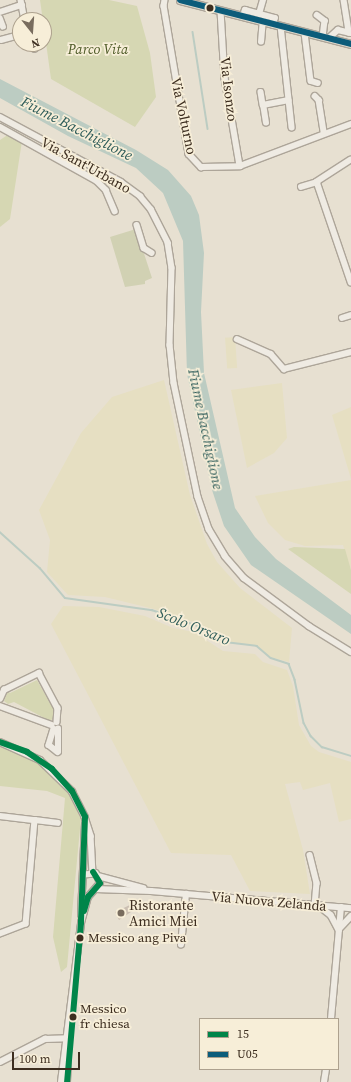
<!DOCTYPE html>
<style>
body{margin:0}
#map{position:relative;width:351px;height:1082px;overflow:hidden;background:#e7e0d1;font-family:"Source Serif 4",serif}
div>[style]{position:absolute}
.farmland>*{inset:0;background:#e6dfc2;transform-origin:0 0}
.green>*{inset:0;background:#d6d7b3}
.cemetery>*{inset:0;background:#d1d1b3}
.water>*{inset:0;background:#bcccc2}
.stream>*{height:1.5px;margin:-0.75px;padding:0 0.75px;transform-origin:0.75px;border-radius:0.75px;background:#bcccc2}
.building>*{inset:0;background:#cbbfb2}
.roads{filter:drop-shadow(1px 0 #ada599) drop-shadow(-1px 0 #ada599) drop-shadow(0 1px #ada599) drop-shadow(0 -1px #ada599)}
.minor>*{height:5.5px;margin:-2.75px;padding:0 2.75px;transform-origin:2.75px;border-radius:2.75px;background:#efebe3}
.major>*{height:7px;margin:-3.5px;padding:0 3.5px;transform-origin:3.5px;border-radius:3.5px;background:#e6e1d4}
.bus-1>*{height:6px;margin:-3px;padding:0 3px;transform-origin:3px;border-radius:3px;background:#00854a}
.bus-2>*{height:6px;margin:-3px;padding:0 3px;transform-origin:3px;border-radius:3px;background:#0c5c7a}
.dots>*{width:11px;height:11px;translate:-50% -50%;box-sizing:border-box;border:2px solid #f7eed8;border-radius:50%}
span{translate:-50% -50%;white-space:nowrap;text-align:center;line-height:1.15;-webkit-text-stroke:3.5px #f7eed8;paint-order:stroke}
.bus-label{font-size:13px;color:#3d2e20}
.left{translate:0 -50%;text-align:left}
.park-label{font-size:14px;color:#4d5a26;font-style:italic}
.street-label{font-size:14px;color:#3d2e20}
.poi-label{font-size:14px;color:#3d2e20}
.water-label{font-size:15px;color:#2f5d5a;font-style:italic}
.legend{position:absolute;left:199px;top:1018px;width:140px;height:52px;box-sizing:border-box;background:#f7eed8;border:1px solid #ada18e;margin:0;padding:5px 7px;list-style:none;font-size:12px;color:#3d2e20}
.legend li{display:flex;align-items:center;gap:8px;height:20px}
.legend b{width:20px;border:1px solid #ada18e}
.north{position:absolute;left:12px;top:12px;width:40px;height:40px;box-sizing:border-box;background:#f7eed8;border:1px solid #ada18e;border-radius:50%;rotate:163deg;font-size:11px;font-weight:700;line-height:16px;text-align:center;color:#3d2e20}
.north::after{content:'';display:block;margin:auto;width:14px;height:18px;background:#786c5e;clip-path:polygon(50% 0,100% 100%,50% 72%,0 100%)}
.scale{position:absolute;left:12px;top:1052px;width:68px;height:18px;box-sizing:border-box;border:2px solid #3d2e20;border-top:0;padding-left:5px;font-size:12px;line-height:14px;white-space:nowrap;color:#3d2e20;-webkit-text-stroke:3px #f7eed8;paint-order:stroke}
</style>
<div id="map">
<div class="farmland">
<div style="left:235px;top:337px;width:31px;height:10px;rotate:86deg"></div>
<div style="clip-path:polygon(164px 380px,190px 495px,207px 544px,217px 562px,240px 588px,292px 628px,289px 662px,270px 657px,257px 646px,227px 642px,193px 622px,154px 609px,105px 597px,68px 595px,47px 572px,50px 540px,39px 510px,81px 433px,112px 397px)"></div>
<div style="clip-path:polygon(282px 383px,287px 438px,274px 453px,247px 468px,231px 390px)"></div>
<div style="clip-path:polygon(351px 407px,351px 479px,332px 415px)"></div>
<div style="clip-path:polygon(351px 480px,351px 570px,343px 545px,305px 546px,285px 540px,268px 523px,255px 496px)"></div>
<div style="clip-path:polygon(63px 606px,99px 607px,145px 616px,173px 628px,194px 632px,223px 651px,255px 654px,263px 662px,287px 670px,293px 686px,299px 725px,311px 746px,319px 752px,351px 762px,351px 819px,339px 822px,330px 783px,303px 790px,300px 782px,285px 784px,303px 850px,310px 894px,250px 891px,231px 855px,171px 853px,51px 624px)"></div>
</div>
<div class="green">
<div style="clip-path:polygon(40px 0,109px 0,137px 6px,150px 53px,156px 97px,135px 127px,51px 79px)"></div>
<div style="clip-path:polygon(9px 134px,22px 141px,10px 219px,0 227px,0 140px)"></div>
<div style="clip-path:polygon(294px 547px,345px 549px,351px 570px,351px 594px,288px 549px)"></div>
<div style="clip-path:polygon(37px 680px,51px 705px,55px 707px,56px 716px,50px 721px,14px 702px,8px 704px,4px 701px,8px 691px,10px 693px)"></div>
<div style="clip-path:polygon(0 740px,27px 751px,54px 768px,73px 790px,81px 818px,67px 967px,61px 972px,53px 937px,65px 798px,47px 791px,0 786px)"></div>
</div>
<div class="cemetery">
<div style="clip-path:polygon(136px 229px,152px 278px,145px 281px,145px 284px,125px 287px,110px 237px)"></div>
</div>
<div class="water">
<div style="clip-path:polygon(0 79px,136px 150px,168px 170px,191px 196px,199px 215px,204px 253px,201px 312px,204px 373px,235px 508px,255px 537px,276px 559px,351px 615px,351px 634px,251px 565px,224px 526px,212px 490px,187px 374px,183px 241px,163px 193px,136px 168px,68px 136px,0 98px)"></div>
</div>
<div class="stream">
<div style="left:193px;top:32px;width:98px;rotate:81.2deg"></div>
<div style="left:0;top:532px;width:54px;rotate:42deg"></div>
<div style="left:40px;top:568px;width:39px;rotate:50deg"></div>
<div style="left:65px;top:598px;width:88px;rotate:7.9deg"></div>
<div style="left:152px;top:610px;width:49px;rotate:19.2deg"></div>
<div style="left:198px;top:626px;width:31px;rotate:31deg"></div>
<div style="left:225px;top:642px;width:32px;rotate:7deg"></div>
<div style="left:257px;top:646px;width:18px;rotate:41deg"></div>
<div style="left:271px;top:658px;width:19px;rotate:18deg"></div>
<div style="left:289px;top:664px;width:17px;rotate:69deg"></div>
<div style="left:295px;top:680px;width:44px;rotate:78.2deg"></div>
<div style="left:304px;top:723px;width:15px;rotate:62deg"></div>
<div style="left:311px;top:736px;width:16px;rotate:45deg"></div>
<div style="left:322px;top:747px;width:30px;rotate:17deg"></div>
</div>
<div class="building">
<div style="clip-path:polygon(132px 904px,134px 910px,119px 920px,115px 912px)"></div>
</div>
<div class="roads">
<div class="minor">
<div style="left:21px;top:0;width:20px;rotate:79deg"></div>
<div style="left:165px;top:0;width:6px;rotate:99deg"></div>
<div style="left:164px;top:6px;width:150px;rotate:80.4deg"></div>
<div style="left:189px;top:154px;width:18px;rotate:47deg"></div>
<div style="left:201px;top:167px;width:39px;rotate:-1deg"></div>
<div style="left:240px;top:166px;width:119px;rotate:-20.7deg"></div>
<div style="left:344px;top:0;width:33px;rotate:81deg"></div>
<div style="left:221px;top:11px;width:67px;rotate:86.6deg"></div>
<div style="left:225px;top:78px;width:89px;rotate:80.3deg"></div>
<div style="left:0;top:12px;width:23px;rotate:-18deg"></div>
<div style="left:259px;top:14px;width:15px;rotate:-74deg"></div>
<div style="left:317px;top:15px;width:10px;rotate:37deg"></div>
<div style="left:325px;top:21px;width:16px;rotate:97deg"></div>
<div style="left:243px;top:16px;width:6px;rotate:-72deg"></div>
<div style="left:245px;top:10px;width:31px;rotate:15deg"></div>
<div style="left:275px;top:18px;width:7px;rotate:98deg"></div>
<div style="left:0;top:18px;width:9px;rotate:69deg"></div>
<div style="left:281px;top:26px;width:102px;rotate:83.8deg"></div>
<div style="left:305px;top:33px;width:48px;rotate:82.9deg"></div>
<div style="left:311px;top:81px;width:7px;rotate:16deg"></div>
<div style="left:329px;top:38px;width:12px;rotate:-42deg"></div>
<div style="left:338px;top:30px;width:13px;rotate:13deg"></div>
<div style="left:1px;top:40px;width:20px;rotate:-15deg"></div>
<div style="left:261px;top:42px;width:21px;rotate:-85deg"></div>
<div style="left:33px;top:44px;width:5px;rotate:68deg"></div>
<div style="left:261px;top:92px;width:13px;rotate:81deg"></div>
<div style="left:315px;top:96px;width:6px;rotate:45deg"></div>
<div style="left:319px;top:100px;width:33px;rotate:81deg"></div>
<div style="left:0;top:117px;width:137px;rotate:28.2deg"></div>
<div style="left:121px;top:182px;width:24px;rotate:36deg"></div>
<div style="left:140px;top:196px;width:17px;rotate:50deg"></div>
<div style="left:151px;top:209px;width:38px;rotate:63deg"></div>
<div style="left:168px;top:243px;width:25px;rotate:81deg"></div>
<div style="left:172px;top:268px;width:77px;rotate:91.5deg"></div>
<div style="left:170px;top:345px;width:38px;rotate:84deg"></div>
<div style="left:174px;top:383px;width:116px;rotate:78.1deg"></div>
<div style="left:198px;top:497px;width:34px;rotate:71deg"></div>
<div style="left:209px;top:529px;width:31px;rotate:59deg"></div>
<div style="left:225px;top:556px;width:29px;rotate:49deg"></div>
<div style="left:244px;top:578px;width:81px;rotate:36.4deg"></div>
<div style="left:309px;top:626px;width:49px;rotate:31.8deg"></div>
<div style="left:266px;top:123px;width:18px;rotate:-99deg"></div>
<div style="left:263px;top:105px;width:26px;rotate:-11deg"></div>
<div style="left:0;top:127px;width:111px;rotate:29.1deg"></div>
<div style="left:97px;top:181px;width:13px;rotate:45deg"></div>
<div style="left:106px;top:190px;width:23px;rotate:67deg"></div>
<div style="left:351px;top:160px;width:40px;rotate:147.1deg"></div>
<div style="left:317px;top:182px;width:106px;rotate:71.2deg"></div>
<div style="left:301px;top:187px;width:17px;rotate:-17deg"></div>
<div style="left:137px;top:225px;width:24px;rotate:73deg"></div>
<div style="left:144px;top:248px;width:9px;rotate:32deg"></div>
<div style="left:342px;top:318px;width:9px;rotate:-18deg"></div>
<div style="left:237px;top:339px;width:37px;rotate:24deg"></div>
<div style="left:271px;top:354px;width:20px;rotate:49deg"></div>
<div style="left:284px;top:369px;width:69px;rotate:-14.2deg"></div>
<div style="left:0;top:699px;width:10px;rotate:-66deg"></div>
<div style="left:4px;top:690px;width:39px;rotate:-26deg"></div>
<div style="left:39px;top:673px;width:40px;rotate:62deg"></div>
<div style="left:58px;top:708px;width:14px;rotate:94deg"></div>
<div style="left:0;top:706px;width:55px;rotate:20.1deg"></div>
<div style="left:54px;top:729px;width:17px;rotate:107deg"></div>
<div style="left:49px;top:745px;width:11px;rotate:38deg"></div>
<div style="left:58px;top:752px;width:23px;rotate:-90deg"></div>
<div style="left:0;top:742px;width:44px;rotate:24.2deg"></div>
<div style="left:40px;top:760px;width:45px;rotate:44.1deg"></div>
<div style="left:72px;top:791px;width:29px;rotate:63deg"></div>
<div style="left:85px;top:817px;width:20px;rotate:72deg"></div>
<div style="left:91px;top:836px;width:36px;rotate:87deg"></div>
<div style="left:0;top:816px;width:35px;rotate:7deg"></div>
<div style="left:35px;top:820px;width:104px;rotate:94.9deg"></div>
<div style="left:26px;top:924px;width:28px;rotate:159deg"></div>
<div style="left:35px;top:820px;width:23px;rotate:7deg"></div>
<div style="left:310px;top:855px;width:29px;rotate:76deg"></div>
<div style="left:317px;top:883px;width:22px;rotate:95deg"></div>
<div style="left:98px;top:876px;width:47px;rotate:14.9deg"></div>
<div style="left:96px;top:889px;width:55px;rotate:2.1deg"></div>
<div style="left:151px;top:891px;width:201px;rotate:4.9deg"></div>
<div style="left:318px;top:905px;width:16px;rotate:38deg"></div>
<div style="left:331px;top:915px;width:17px;rotate:62deg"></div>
<div style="left:81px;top:915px;width:90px;rotate:-87.5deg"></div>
<div style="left:340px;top:928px;width:16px;rotate:-47deg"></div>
<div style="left:181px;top:945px;width:51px;rotate:-84.4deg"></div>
<div style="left:331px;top:1019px;width:112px;rotate:-84.9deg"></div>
<div style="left:0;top:1062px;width:51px;rotate:-27.1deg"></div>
<div style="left:45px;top:1039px;width:23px;rotate:-2deg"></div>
<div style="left:61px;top:1082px;width:160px;rotate:-82.8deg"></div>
<div style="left:81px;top:923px;width:27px;rotate:-75deg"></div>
<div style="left:88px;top:897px;width:18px;rotate:-49deg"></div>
<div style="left:100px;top:883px;width:10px;rotate:-114deg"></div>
<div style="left:96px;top:874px;width:12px;rotate:175deg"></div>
<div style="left:67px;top:1082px;width:32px;rotate:-88deg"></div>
<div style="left:324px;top:1082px;width:13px;rotate:-81deg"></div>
</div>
<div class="major">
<div style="left:180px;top:0;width:177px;rotate:14.4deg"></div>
</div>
</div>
<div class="bus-1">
<div style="left:0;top:742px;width:29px;rotate:20deg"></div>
<div style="left:27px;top:752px;width:30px;rotate:34deg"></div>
<div style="left:52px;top:769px;width:30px;rotate:48deg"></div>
<div style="left:72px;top:791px;width:29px;rotate:63deg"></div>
<div style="left:85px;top:817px;width:106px;rotate:92.2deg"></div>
<div style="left:81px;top:923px;width:160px;rotate:95deg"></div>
<div style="left:84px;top:911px;width:15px;rotate:-74deg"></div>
<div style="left:88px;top:897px;width:18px;rotate:-49deg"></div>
<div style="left:100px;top:883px;width:13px;rotate:-122deg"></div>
</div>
<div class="bus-2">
<div style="left:180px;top:0;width:177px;rotate:14.4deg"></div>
</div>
<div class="dots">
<div style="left:210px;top:8px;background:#3d2e20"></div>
<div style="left:121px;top:913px;background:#786c5e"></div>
<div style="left:80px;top:938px;background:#3d2e20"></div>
<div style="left:73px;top:1017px;background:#3d2e20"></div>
</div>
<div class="bus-label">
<span class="left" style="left:88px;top:938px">Messico ang Piva</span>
<span class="left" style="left:80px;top:1017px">Messico<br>fr chiesa</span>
</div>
<div class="park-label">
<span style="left:98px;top:49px">Parco Vita</span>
</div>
<div class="street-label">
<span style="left:229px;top:89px;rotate:83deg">Via Isonzo</span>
<span style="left:184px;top:116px;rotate:78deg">Via Volturno</span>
<span style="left:86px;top:165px;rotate:29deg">Via Sant'Urbano</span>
<span style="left:269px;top:901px;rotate:5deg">Via Nuova Zelanda</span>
</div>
<div class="poi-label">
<span class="left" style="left:129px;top:913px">Ristorante<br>Amici Miei</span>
</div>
<div class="water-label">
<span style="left:77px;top:128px;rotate:27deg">Fiume Bacchiglione</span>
<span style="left:206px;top:429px;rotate:78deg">Fiume Bacchiglione</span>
<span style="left:194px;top:626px;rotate:22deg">Scolo Orsaro</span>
</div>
<ul class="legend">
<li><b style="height:5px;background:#00854a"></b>15</li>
<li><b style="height:5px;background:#0c5c7a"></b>U05</li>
</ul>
<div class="north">N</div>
<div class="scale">100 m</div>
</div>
